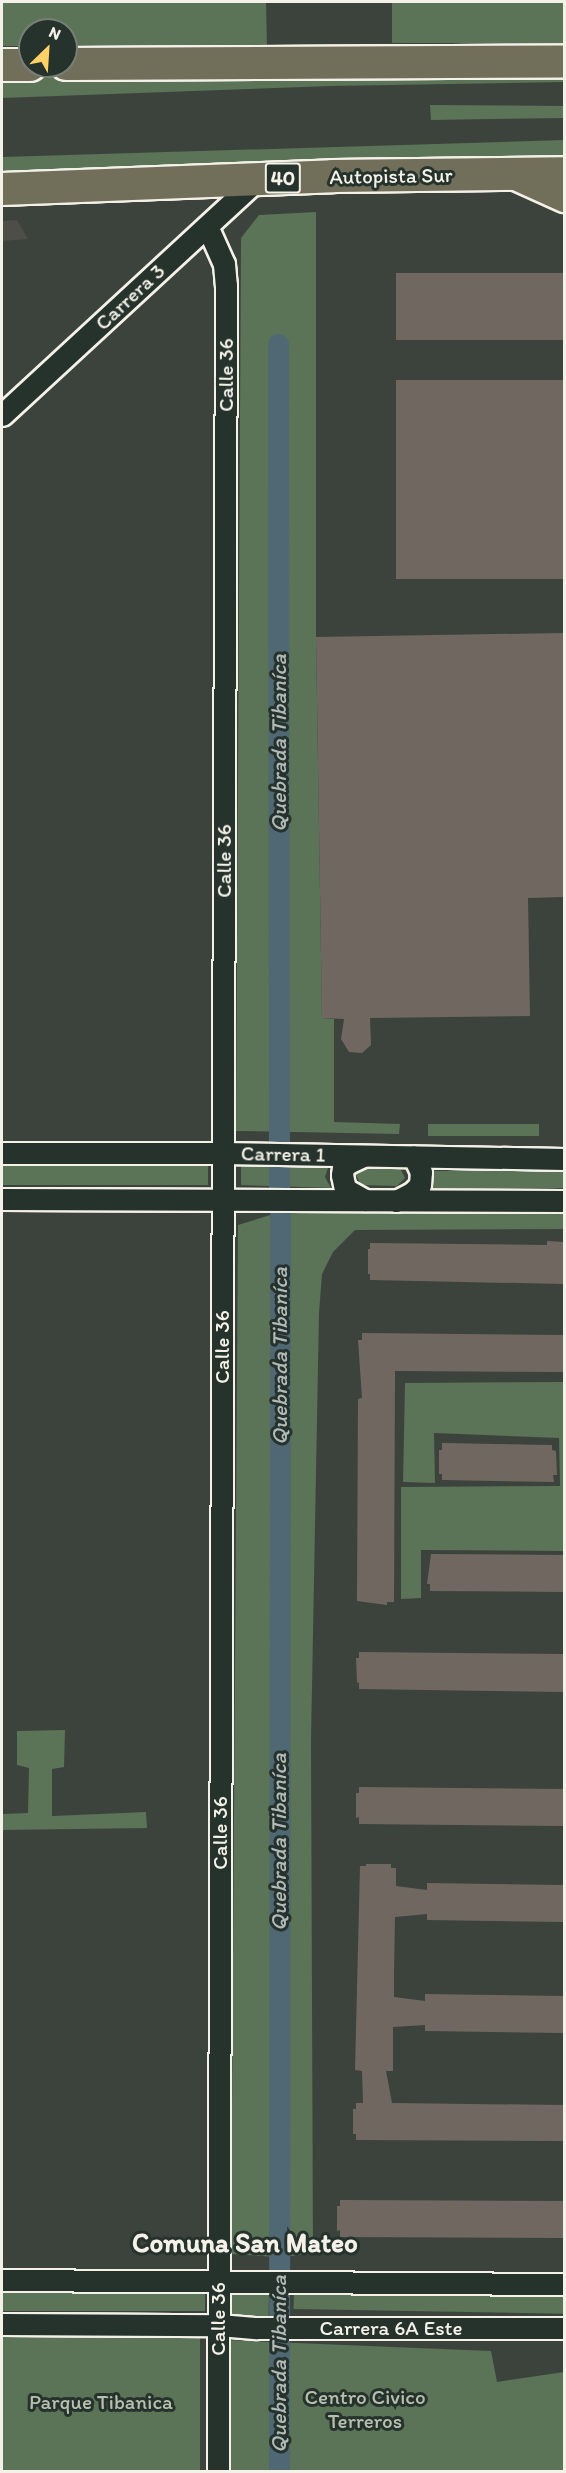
<!DOCTYPE html>
<meta charset="utf-8">
<style>
body{margin:0}
#map{position:relative;width:566px;height:2473px;overflow:hidden;background:#3c433c;font-family:Itim,sans-serif}
div>[style]{position:absolute}
.built>*{inset:0;background:#4c4e47}
.green>*{inset:0;background:#5b7357;transform-origin:0 0}
.canal>*{height:21px;margin:-10.5px;padding:0 10.5px;transform-origin:10.5px;border-radius:10.5px;background:#4f6873}
.building>*{inset:0;background:#706860;transform-origin:0 0}
.roads{filter:drop-shadow(2px 0 #f4f1e8) drop-shadow(-2px 0 #f4f1e8) drop-shadow(0 2px #f4f1e8) drop-shadow(0 -2px #f4f1e8)}
.minor>*{height:21px;margin:-10.5px;padding:0 10.5px;transform-origin:10.5px;border-radius:10.5px;background:#26332d}
.major>*{height:27px;margin:-13.5px;padding:0 13.5px;transform-origin:13.5px;border-radius:13.5px;background:#716e59}
.highway>*{height:32px;margin:-16px;padding:0 16px;transform-origin:16px;border-radius:16px;background:#716e59}
span{translate:-50% -50%;white-space:nowrap;text-align:center;line-height:1.15;-webkit-text-stroke:6px #26332d;paint-order:stroke}
.shield-label span{padding:2px 4px;background:#26332d;border:2px solid;border-radius:4px;-webkit-text-stroke-width:0}
.shield-label{font-size:20px;color:#f4f1e8;font-weight:700}
.street-label{font-size:21px;color:#f4f1e8}
.park-label{font-size:21px;color:#b7bfae}
.water-label{font-size:22px;color:#b2bab9;font-style:italic}
.district-label{font-size:27px;color:#f4f1e8;font-weight:700}
.frame{position:absolute;inset:0;border:3px solid #f4f1e8;pointer-events:none}
.north{position:absolute;left:18px;top:18px;width:60px;height:60px;box-sizing:border-box;background:#26332d;border:2px solid #787f78;border-radius:50%;rotate:25deg;font-size:16px;font-weight:700;line-height:24px;text-align:center;color:#f4f1e8}
.north::after{content:'';display:block;margin:auto;width:21px;height:27px;background:#ffd166;clip-path:polygon(50% 0,100% 100%,50% 72%,0 100%)}
</style>
<div id="map">
<div class="built">
<div style="clip-path:polygon(17px 220px,28px 239px,2px 241px,2px 221px)"></div>
</div>
<div class="green">
<div style="clip-path:polygon(2px 2px,266px 2px,267px 46px,66px 46px,66px 30px,30px 30px,30px 46px,2px 46px)"></div>
<div style="left:392px;top:2px;width:172px;height:41px"></div>
<div style="clip-path:polygon(564px 74px,564px 82px,331px 86px,2px 98px,2px 75px)"></div>
<div style="clip-path:polygon(430px 105px,564px 106px,564px 118px,431px 120px)"></div>
<div style="clip-path:polygon(564px 140px,564px 157px,429px 158px,2px 177px,2px 157px)"></div>
<div style="clip-path:polygon(316px 212px,316px 637px,322px 1018px,334px 1019px,334px 1122px,400px 1124px,399px 1134px,236px 1131px,241px 238px,259px 215px)"></div>
<div style="left:428px;top:1124px;width:111px;height:12px"></div>
<div style="left:2px;top:1164px;width:206px;height:21px"></div>
<div style="clip-path:polygon(329px 1165px,325px 1177px,331px 1188px,241px 1185px,241px 1167px)"></div>
<div style="clip-path:polygon(363px 1165px,399px 1166px,405px 1178px,397px 1186px,361px 1185px,356px 1175px,357px 1169px)"></div>
<div style="left:431px;top:1171px;width:133px;height:17px"></div>
<div style="clip-path:polygon(280px 1212px,564px 1214px,564px 1229px,355px 1230px,333px 1252px,322px 1274px,319px 1313px,311px 1741px,313px 2254px,279px 2257px,231px 2254px,238px 1225px)"></div>
<div style="clip-path:polygon(564px 1382px,564px 1551px,421px 1550px,421px 1598px,401px 1599px,401px 1487px,560px 1486px,559px 1438px,434px 1433px,435px 1483px,403px 1482px,405px 1383px)"></div>
<div style="clip-path:polygon(65px 1730px,64px 1767px,52px 1769px,52px 1816px,146px 1812px,147px 1828px,2px 1830px,2px 1814px,28px 1813px,29px 1768px,17px 1765px,17px 1731px)"></div>
<div style="left:294px;top:2283px;width:270px;height:26px;rotate:1deg"></div>
<div style="left:2px;top:2291px;width:203px;height:20px"></div>
<div style="left:228px;top:2292px;width:41px;height:29px;rotate:1deg"></div>
<div style="left:2px;top:2333px;width:198px;height:139px"></div>
<div style="clip-path:polygon(227px 2340px,491px 2351px,497px 2382px,564px 2372px,564px 2471px,227px 2472px)"></div>
</div>
<div class="canal">
<div style="left:278px;top:344px;width:798px;rotate:89.93deg"></div>
<div style="left:279px;top:1166px;width:22px;rotate:90deg"></div>
<div style="left:279px;top:2472px;width:1260px;rotate:-89.95deg"></div>
</div>
<div class="building">
<div style="left:564px;top:273px;width:67px;height:168px;rotate:90deg"></div>
<div style="left:564px;top:380px;width:199px;height:168px;rotate:90deg"></div>
<div style="clip-path:polygon(564px 633px,564px 897px,528px 898px,530px 1016px,370px 1018px,371px 1045px,362px 1053px,349px 1052px,341px 1039px,344px 1019px,322px 1018px,316px 637px)"></div>
<div style="clip-path:polygon(547px 1241px,564px 1242px,564px 1284px,370px 1280px,370px 1274px,368px 1274px,368px 1249px,370px 1249px,370px 1243px,547px 1245px)"></div>
<div style="clip-path:polygon(362px 1333px,564px 1335px,564px 1372px,395px 1371px,394px 1602px,387px 1602px,387px 1605px,357px 1601px,358px 1399px,362px 1398px,358px 1340px,362px 1340px)"></div>
<div style="clip-path:polygon(442px 1443px,552px 1445px,552px 1450px,556px 1451px,557px 1475px,553px 1475px,554px 1482px,442px 1480px,442px 1474px,439px 1474px,439px 1450px,442px 1450px)"></div>
<div style="clip-path:polygon(431px 1554px,564px 1555px,564px 1592px,430px 1591px,430px 1584px,427px 1584px)"></div>
<div style="clip-path:polygon(359px 1652px,564px 1654px,564px 1692px,359px 1689px,359px 1682px,357px 1683px,356px 1658px,359px 1658px)"></div>
<div style="clip-path:polygon(359px 1787px,564px 1789px,564px 1820px,563px 1826px,359px 1824px,359px 1817px,356px 1818px,356px 1793px,359px 1793px)"></div>
<div style="clip-path:polygon(366px 1864px,391px 1864px,391px 1868px,396px 1868px,396px 1886px,427px 1890px,427px 1883px,564px 1885px,564px 1922px,427px 1920px,427px 1914px,395px 1917px,394px 1972px,394px 1997px,425px 2001px,425px 1994px,564px 1996px,564px 2033px,425px 2031px,425px 2025px,393px 2027px,393px 2071px,386px 2071px,392px 2103px,563px 2105px,563px 2141px,356px 2140px,356px 2134px,353px 2134px,353px 2109px,356px 2109px,356px 2103px,363px 2103px,362px 2071px,355px 2070px,360px 1866px,366px 1866px)"></div>
<div style="clip-path:polygon(340px 2200px,564px 2201px,564px 2238px,340px 2237px,340px 2230px,337px 2231px,337px 2206px,340px 2206px)"></div>
</div>
<div class="roads">
<div class="minor">
<div style="left:207px;top:226px;width:42px;rotate:65.9deg"></div>
<div style="left:224px;top:264px;width:21px;rotate:85deg"></div>
<div style="left:226px;top:285px;width:2187px;rotate:90.21deg"></div>
<div style="left:2px;top:415px;width:348px;rotate:-42.7deg"></div>
<div style="left:2px;top:1153px;width:221px"></div>
<div style="left:223px;top:1153px;width:341px;rotate:1deg"></div>
<div style="left:363px;top:1156px;width:17px;rotate:155deg"></div>
<div style="left:348px;top:1163px;width:6px;rotate:141deg"></div>
<div style="left:343px;top:1167px;width:8px;rotate:97deg"></div>
<div style="left:342px;top:1175px;width:14px;rotate:78deg"></div>
<div style="left:345px;top:1189px;width:23px;rotate:29deg"></div>
<div style="left:2px;top:1199px;width:562px;rotate:0.2deg"></div>
<div style="left:396px;top:1201px;width:18px;rotate:-27deg"></div>
<div style="left:412px;top:1193px;width:11px;rotate:-45deg"></div>
<div style="left:420px;top:1185px;width:13px;rotate:-86deg"></div>
<div style="left:421px;top:1172px;width:17px;rotate:-115deg"></div>
<div style="left:2px;top:2280px;width:562px;rotate:0.41deg"></div>
<div style="left:2px;top:2324px;width:217px;rotate:0.3deg"></div>
<div style="left:219px;top:2325px;width:38px;rotate:5deg"></div>
<div style="left:257px;top:2328px;width:307px"></div>
</div>
<div class="major">
<div style="left:515px;top:176px;width:54px;rotate:24.2deg"></div>
</div>
<div class="highway">
<div style="left:66px;top:64px;width:498px;rotate:-0.3deg"></div>
<div style="left:2px;top:65px;width:28px"></div>
<div style="left:2px;top:189px;width:331px;rotate:-2.2deg"></div>
<div style="left:333px;top:176px;width:231px;rotate:-0.7deg"></div>
</div>
</div>
<div class="shield-label">
<span style="left:283px;top:178px">40</span>
</div>
<div class="street-label">
<span style="left:391px;top:176px;rotate:-1deg">Autopista Sur</span>
<span style="left:130px;top:297px;rotate:-43deg">Carrera 3</span>
<span style="left:226px;top:375px;rotate:-90deg">Calle 36</span>
<span style="left:224px;top:861px;rotate:-90deg">Calle 36</span>
<span style="left:283px;top:1154px;rotate:1deg">Carrera 1</span>
<span style="left:222px;top:1347px;rotate:-90deg">Calle 36</span>
<span style="left:220px;top:1833px;rotate:-90deg">Calle 36</span>
<span style="left:218px;top:2319px;rotate:-90deg">Calle 36</span>
<span style="left:391px;top:2328px">Carrera 6A Este</span>
</div>
<div class="park-label">
<span style="left:365px;top:2409px">Centro Civico<br>Terreros</span>
<span style="left:101px;top:2402px">Parque Tibanica</span>
</div>
<div class="water-label">
<span style="left:279px;top:743px;rotate:-90deg">Quebrada Tibaníca</span>
<span style="left:280px;top:1356px;rotate:-90deg">Quebrada Tibaníca</span>
<span style="left:279px;top:1842px;rotate:-90deg">Quebrada Tibaníca</span>
<span style="left:279px;top:2364px;rotate:-90deg">Quebrada Tibaníca</span>
</div>
<div class="district-label">
<span style="left:245px;top:2243px">Comuna San Mateo</span>
</div>
<div class="frame"></div>
<div class="north">N</div>
</div>
